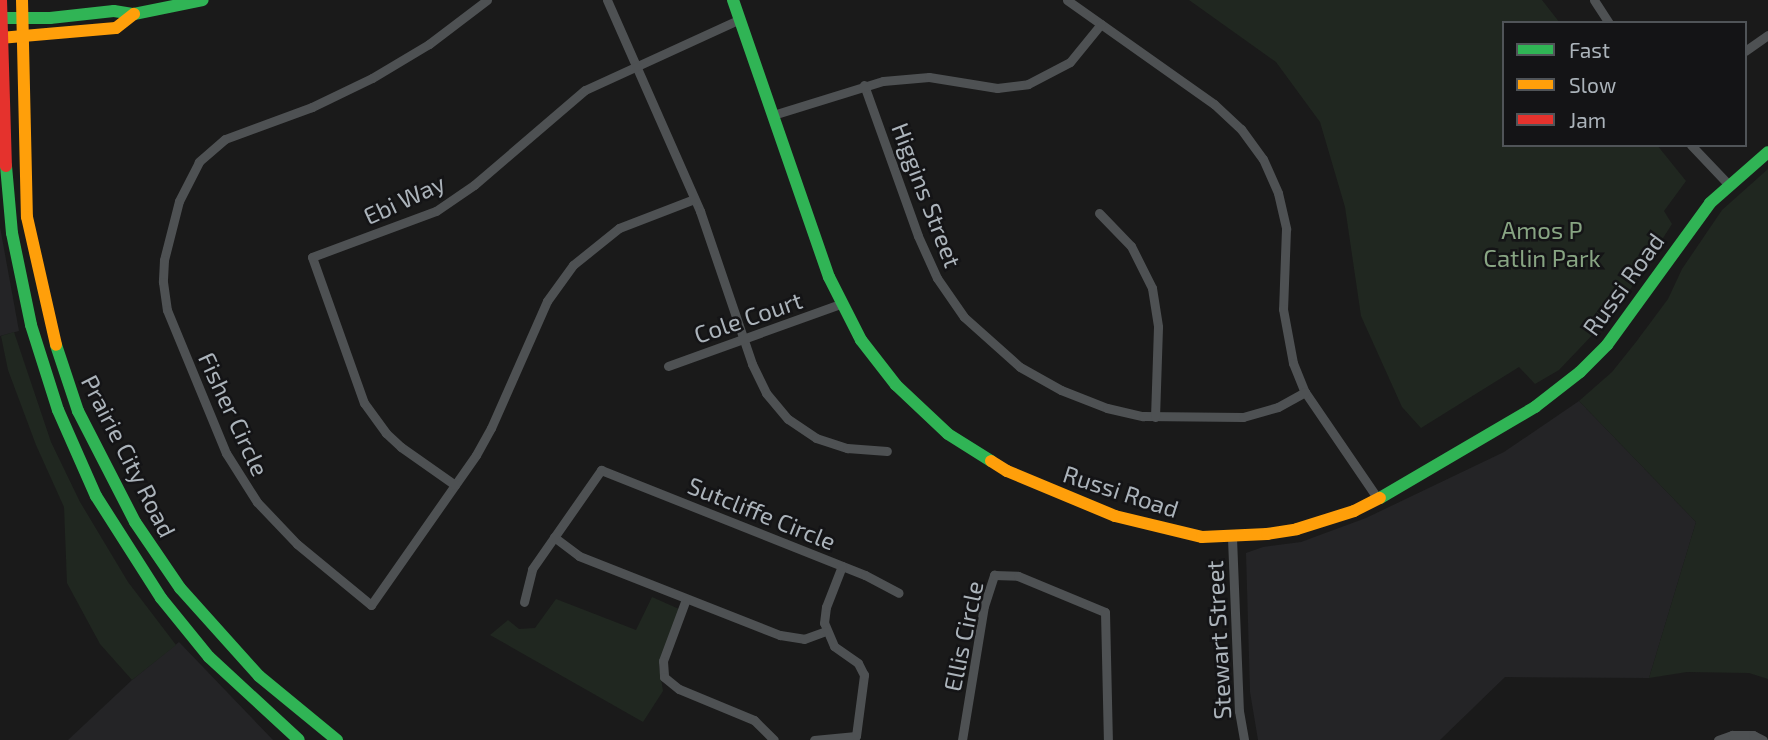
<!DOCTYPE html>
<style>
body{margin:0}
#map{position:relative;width:1768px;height:740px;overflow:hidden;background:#1a1a1a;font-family:"Exo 2",sans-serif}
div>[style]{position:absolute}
.built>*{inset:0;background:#242426}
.green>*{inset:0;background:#202720}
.street>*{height:9px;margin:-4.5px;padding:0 4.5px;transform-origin:4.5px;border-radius:4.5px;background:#4e5153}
.fast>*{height:12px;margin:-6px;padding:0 6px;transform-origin:6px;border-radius:6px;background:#30b455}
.slow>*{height:12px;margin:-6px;padding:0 6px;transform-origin:6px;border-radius:6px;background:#ff9f0a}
.jam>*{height:12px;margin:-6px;padding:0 6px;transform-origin:6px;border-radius:6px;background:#e5322d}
span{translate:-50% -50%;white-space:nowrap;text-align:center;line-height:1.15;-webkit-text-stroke:5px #141416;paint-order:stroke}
.street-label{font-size:24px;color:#abb3ba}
.park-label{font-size:24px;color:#88a583}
.legend{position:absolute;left:1502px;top:21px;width:245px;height:126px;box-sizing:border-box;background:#141416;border:2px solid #505458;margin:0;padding:9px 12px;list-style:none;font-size:21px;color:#abb3ba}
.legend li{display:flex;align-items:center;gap:14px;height:35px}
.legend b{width:35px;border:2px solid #505458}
</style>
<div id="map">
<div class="built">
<div style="clip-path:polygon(0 227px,19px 331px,0 336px)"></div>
<div style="clip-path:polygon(1579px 401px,1696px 522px,1649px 678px,1505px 677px,1440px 740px,1258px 740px,1250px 692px,1246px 553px,1263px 547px,1301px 542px,1366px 518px,1504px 452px)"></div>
<div style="clip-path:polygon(179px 642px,273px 740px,68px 740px,132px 680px)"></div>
</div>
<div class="green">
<div style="clip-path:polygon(1189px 0,1542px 0,1560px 23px,1504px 23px,1504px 145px,1657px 145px,1686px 181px,1664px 211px,1672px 224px,1619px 307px,1559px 370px,1535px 384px,1519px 367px,1421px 428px,1402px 407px,1361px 316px,1345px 207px,1320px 122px,1276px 62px)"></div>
<div style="clip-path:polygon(1768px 169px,1768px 679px,1749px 673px,1687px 672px,1649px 678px,1696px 522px,1579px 401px,1612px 372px,1636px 342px,1668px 299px,1682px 269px,1722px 210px)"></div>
<div style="clip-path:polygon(14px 332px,51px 442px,80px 502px,128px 582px,176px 645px,132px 680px,100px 644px,67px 583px,64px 507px,36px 445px,8px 370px,1px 336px)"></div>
<div style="clip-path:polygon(652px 597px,679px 609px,659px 666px,663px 691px,643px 722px,490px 635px,508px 620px,519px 629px,535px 628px,556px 599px,636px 630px)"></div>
</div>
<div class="street">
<div style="left:487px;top:0;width:73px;rotate:142.8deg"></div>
<div style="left:429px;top:44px;width:66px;rotate:149.2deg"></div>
<div style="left:372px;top:78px;width:67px;rotate:154.2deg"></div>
<div style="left:312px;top:107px;width:93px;rotate:159.8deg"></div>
<div style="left:225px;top:139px;width:35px;rotate:139deg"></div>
<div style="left:199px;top:162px;width:44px;rotate:117.1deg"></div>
<div style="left:179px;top:201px;width:61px;rotate:104.3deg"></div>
<div style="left:164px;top:260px;width:22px;rotate:93deg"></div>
<div style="left:163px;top:282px;width:28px;rotate:82deg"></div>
<div style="left:167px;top:310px;width:155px;rotate:67.6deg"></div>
<div style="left:226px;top:453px;width:58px;rotate:57.7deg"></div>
<div style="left:257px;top:502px;width:58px;rotate:46.4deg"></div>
<div style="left:297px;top:544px;width:96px;rotate:39.5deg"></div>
<div style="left:371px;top:605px;width:183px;rotate:-55deg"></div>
<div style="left:476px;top:455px;width:31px;rotate:-61deg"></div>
<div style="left:491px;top:428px;width:139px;rotate:-66.2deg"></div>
<div style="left:547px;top:301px;width:44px;rotate:-54.2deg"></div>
<div style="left:573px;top:265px;width:59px;rotate:-38.8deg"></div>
<div style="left:619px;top:228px;width:80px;rotate:-21.1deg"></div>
<div style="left:607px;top:0;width:231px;rotate:66.2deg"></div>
<div style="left:700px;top:211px;width:162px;rotate:71.2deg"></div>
<div style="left:752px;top:364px;width:32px;rotate:64deg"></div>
<div style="left:766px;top:393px;width:34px;rotate:50deg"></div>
<div style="left:788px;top:419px;width:34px;rotate:34deg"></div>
<div style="left:816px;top:438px;width:33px;rotate:18deg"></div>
<div style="left:847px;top:448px;width:40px;rotate:4.3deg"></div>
<div style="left:1067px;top:0;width:180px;rotate:35.3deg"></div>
<div style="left:1214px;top:104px;width:37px;rotate:43deg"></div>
<div style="left:1241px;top:129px;width:37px;rotate:54deg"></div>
<div style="left:1263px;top:159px;width:37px;rotate:66deg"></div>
<div style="left:1278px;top:193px;width:37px;rotate:77deg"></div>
<div style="left:1286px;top:229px;width:80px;rotate:92.1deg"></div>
<div style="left:1283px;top:309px;width:55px;rotate:79.5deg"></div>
<div style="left:1293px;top:363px;width:31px;rotate:68deg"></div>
<div style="left:1305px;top:392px;width:130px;rotate:55.7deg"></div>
<div style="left:1594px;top:0;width:27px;rotate:57deg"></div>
<div style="left:1745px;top:51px;width:28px;rotate:-35deg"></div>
<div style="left:864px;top:85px;width:160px;rotate:70.3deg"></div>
<div style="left:918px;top:236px;width:46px;rotate:65.7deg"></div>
<div style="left:937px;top:278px;width:47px;rotate:55.3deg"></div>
<div style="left:964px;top:317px;width:75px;rotate:41.8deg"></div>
<div style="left:1020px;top:367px;width:47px;rotate:29.3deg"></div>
<div style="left:1061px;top:390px;width:49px;rotate:21.4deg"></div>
<div style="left:1107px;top:408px;width:37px;rotate:13deg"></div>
<div style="left:1143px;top:416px;width:100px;rotate:0.6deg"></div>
<div style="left:1243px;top:417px;width:36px;rotate:-16deg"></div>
<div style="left:1278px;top:407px;width:31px;rotate:-29deg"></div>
<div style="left:773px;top:115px;width:115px;rotate:-17.2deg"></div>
<div style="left:883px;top:81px;width:46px;rotate:-5deg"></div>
<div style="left:929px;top:77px;width:69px;rotate:9.2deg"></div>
<div style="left:997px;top:88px;width:31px;rotate:-7deg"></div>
<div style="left:1028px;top:84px;width:47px;rotate:-27.6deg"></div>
<div style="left:1070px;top:62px;width:49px;rotate:-50.8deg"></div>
<div style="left:1691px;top:145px;width:54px;rotate:46.5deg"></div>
<div style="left:1099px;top:213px;width:46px;rotate:45.9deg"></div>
<div style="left:1131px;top:246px;width:47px;rotate:63.4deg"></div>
<div style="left:1152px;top:288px;width:39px;rotate:81deg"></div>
<div style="left:1158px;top:327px;width:90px;rotate:91.9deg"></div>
<div style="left:668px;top:366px;width:183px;rotate:-19.8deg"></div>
<div style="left:455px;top:485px;width:66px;rotate:-144.9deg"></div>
<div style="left:401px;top:447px;width:21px;rotate:-137deg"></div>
<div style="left:386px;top:433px;width:37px;rotate:-126deg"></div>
<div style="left:364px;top:403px;width:155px;rotate:-109.6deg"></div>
<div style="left:312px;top:257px;width:132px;rotate:-20.4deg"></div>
<div style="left:436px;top:211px;width:46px;rotate:-34.4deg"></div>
<div style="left:474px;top:185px;width:146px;rotate:-40.6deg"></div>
<div style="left:585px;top:90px;width:170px;rotate:-24.6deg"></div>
<div style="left:554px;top:537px;width:31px;rotate:37deg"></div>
<div style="left:579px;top:556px;width:216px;rotate:21.5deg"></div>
<div style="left:780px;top:635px;width:24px;rotate:9deg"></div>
<div style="left:804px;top:639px;width:23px;rotate:-20deg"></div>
<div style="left:1232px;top:538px;width:173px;rotate:87.7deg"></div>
<div style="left:1239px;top:711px;width:29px;rotate:80deg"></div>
<div style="left:686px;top:599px;width:66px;rotate:110.4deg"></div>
<div style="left:663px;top:661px;width:16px;rotate:86deg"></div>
<div style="left:664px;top:677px;width:19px;rotate:39deg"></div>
<div style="left:679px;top:689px;width:81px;rotate:22.5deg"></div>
<div style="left:754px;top:720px;width:28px;rotate:45deg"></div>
<div style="left:524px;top:602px;width:34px;rotate:-76deg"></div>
<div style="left:532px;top:569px;width:121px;rotate:-55.1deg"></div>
<div style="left:601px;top:470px;width:284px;rotate:21.7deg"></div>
<div style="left:865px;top:575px;width:38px;rotate:28deg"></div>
<div style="left:814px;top:740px;width:42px;rotate:-5.4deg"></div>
<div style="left:856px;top:736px;width:62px;rotate:-82.5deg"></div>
<div style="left:864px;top:675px;width:13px;rotate:-117deg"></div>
<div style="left:858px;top:663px;width:29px;rotate:-145deg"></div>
<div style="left:834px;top:646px;width:25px;rotate:-113deg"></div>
<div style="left:824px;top:623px;width:16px;rotate:-83deg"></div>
<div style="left:826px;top:607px;width:44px;rotate:-68.7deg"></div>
<div style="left:962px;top:740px;width:136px;rotate:-80.7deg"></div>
<div style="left:984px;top:606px;width:33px;rotate:-72deg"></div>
<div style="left:994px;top:575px;width:24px;rotate:2deg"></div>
<div style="left:1018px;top:576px;width:94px;rotate:22.5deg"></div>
<div style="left:1105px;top:612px;width:128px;rotate:88.7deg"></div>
<div style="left:1718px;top:740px;width:15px;rotate:-20deg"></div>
<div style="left:1732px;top:735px;width:21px"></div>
<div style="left:1753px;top:735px;width:11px;rotate:27deg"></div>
</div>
<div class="fast">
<div style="left:733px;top:0;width:293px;rotate:70.9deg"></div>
<div style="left:829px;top:277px;width:71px;rotate:63.1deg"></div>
<div style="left:861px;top:340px;width:57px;rotate:52.1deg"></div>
<div style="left:896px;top:385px;width:71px;rotate:43.3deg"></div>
<div style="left:948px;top:434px;width:51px;rotate:32.1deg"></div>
<div style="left:0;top:18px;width:50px"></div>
<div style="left:50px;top:18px;width:64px;rotate:-6.2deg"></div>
<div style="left:114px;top:11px;width:20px;rotate:9deg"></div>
<div style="left:134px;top:14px;width:70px;rotate:-11.5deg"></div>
<div style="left:6px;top:166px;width:67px;rotate:84.9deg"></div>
<div style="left:12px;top:233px;width:94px;rotate:78.3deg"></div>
<div style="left:31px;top:325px;width:89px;rotate:72.4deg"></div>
<div style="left:58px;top:410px;width:94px;rotate:66.2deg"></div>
<div style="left:96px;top:496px;width:121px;rotate:57.5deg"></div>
<div style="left:161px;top:598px;width:76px;rotate:50.9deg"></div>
<div style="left:209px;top:657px;width:122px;rotate:42.7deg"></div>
<div style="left:56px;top:345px;width:70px;rotate:71.6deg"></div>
<div style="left:78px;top:411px;width:125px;rotate:62.8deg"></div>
<div style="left:135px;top:522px;width:80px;rotate:55.7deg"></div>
<div style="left:180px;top:588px;width:118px;rotate:48.1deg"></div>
<div style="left:259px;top:676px;width:101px;rotate:39.4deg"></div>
<div style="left:1380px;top:498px;width:180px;rotate:-30.4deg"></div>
<div style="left:1535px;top:407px;width:57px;rotate:-37.9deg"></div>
<div style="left:1580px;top:372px;width:38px;rotate:-45deg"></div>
<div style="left:1607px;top:345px;width:175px;rotate:-54deg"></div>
<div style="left:1710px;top:203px;width:77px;rotate:-41.3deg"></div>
</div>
<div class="slow">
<div style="left:22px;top:0;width:217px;rotate:88.7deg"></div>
<div style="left:27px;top:217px;width:131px;rotate:77.2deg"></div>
<div style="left:0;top:38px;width:116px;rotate:-4.9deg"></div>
<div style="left:116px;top:28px;width:23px;rotate:-38deg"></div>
<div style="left:991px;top:461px;width:19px;rotate:32deg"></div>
<div style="left:1007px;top:471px;width:117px;rotate:22.6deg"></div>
<div style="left:1115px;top:516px;width:89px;rotate:13.6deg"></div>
<div style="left:1202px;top:537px;width:65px;rotate:-2.6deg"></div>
<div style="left:1267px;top:534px;width:30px;rotate:-9deg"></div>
<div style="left:1297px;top:529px;width:60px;rotate:-17.5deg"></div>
<div style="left:1354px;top:511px;width:29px;rotate:-27deg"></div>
</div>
<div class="jam">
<div style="left:1px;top:0;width:166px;rotate:88.3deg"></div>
</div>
<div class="street-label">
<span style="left:927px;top:195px;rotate:69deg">Higgins Street</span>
<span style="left:404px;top:199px;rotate:-25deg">Ebi Way</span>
<span style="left:1623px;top:284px;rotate:-54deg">Russi Road</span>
<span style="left:748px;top:317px;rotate:-19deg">Cole Court</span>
<span style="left:234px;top:414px;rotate:65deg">Fisher Circle</span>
<span style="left:129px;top:456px;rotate:63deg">Prairie City Road</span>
<span style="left:1121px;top:491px;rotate:18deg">Russi Road</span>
<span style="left:762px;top:513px;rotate:22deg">Sutcliffe Circle</span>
<span style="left:963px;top:636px;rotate:-78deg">Ellis Circle</span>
<span style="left:1218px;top:640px;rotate:-93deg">Stewart Street</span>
</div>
<div class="park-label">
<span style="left:1542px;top:244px">Amos P<br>Catlin Park</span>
</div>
<ul class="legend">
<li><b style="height:9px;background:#30b455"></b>Fast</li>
<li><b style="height:9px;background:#ff9f0a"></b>Slow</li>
<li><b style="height:9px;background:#e5322d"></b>Jam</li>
</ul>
</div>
